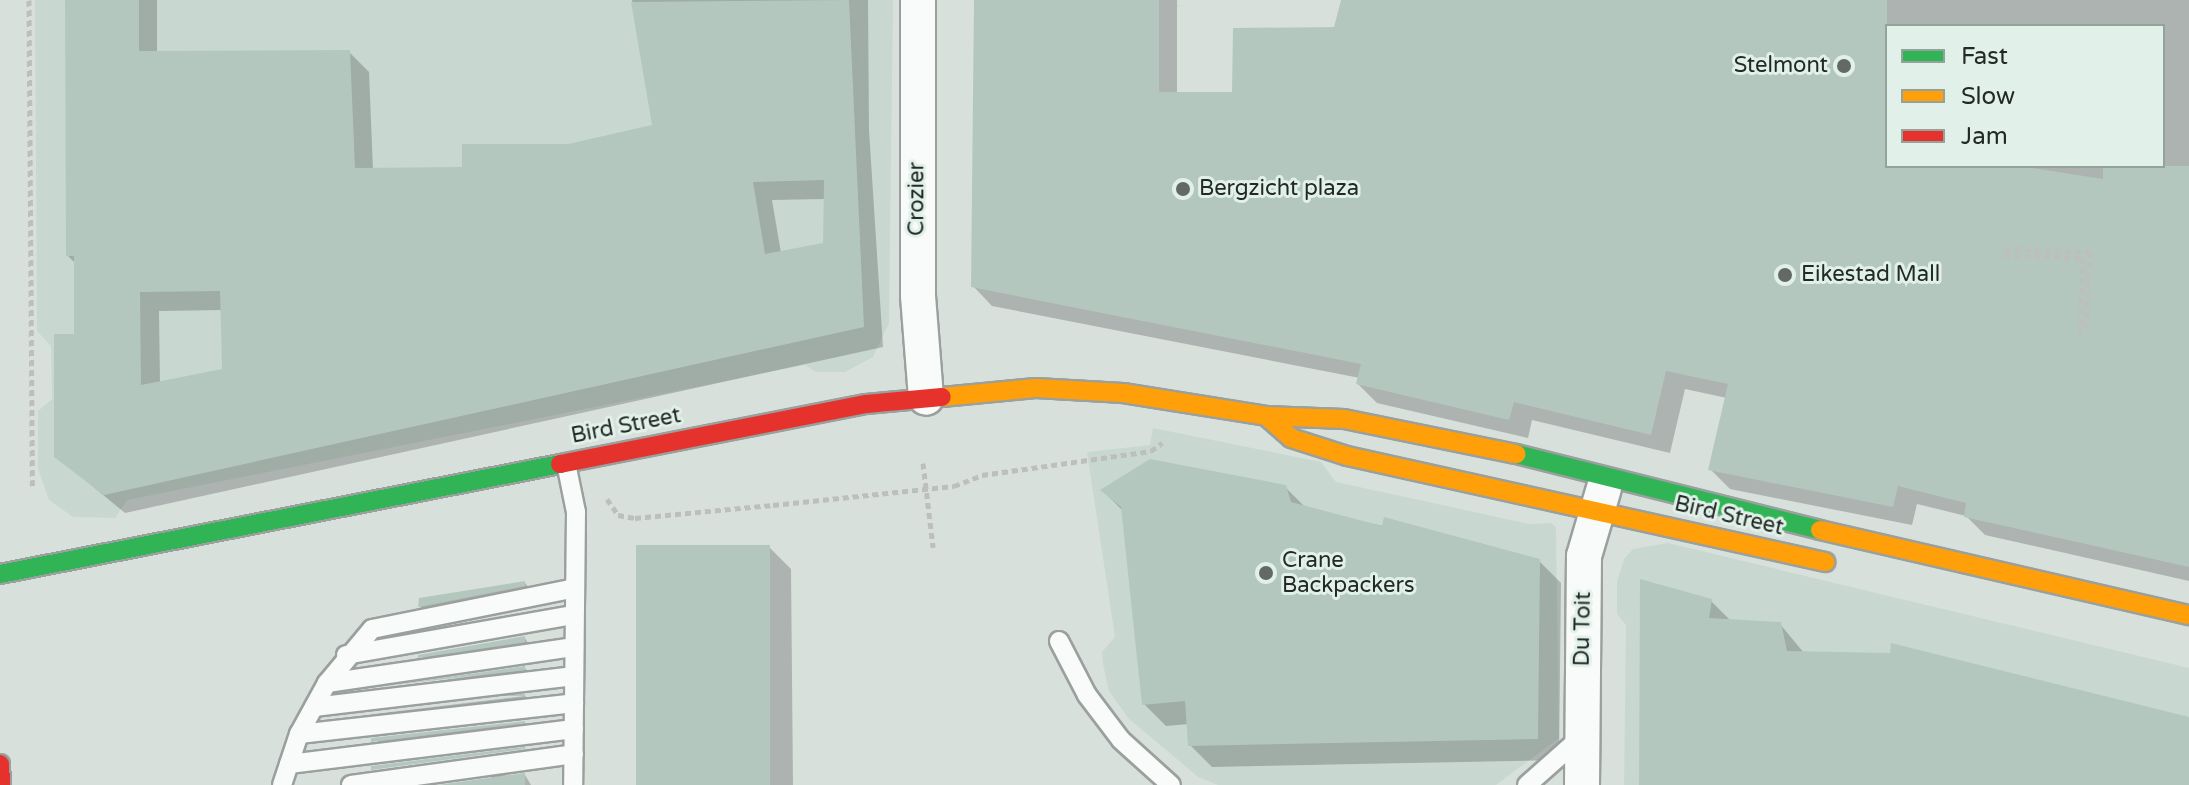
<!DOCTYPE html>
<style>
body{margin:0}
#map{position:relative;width:2189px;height:785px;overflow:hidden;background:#d8e0dc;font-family:"Varela Round",sans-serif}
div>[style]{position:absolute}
.built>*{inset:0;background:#c8d8d0}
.shadow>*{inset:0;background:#0003;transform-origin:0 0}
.building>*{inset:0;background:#b4c7be;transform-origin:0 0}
.path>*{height:5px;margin-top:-2.5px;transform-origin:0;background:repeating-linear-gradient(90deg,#bcbfbe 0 6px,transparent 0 10px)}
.roads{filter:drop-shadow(2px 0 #9aa09d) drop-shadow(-2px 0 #9aa09d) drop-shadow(0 2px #9aa09d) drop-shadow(0 -2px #9aa09d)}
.lane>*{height:18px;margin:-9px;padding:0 9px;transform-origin:9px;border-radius:9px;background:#f9fafa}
.street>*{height:34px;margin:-17px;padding:0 17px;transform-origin:17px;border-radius:17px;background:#f9fafa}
.fast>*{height:18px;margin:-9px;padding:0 9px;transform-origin:9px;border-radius:9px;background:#30b455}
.slow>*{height:18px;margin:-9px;padding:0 9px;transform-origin:9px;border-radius:9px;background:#ff9f0a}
.jam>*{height:18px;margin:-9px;padding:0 9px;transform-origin:9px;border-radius:9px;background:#e5322d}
.dots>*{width:22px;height:22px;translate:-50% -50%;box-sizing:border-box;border:4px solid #e1f1e9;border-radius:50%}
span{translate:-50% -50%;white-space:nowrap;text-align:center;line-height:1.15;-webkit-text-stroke:6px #e1f1e9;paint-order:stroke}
.poi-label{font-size:22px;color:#232926}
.right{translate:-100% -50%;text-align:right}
.left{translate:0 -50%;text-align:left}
.street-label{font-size:22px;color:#232926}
.legend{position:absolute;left:1885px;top:24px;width:280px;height:144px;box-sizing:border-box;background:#e1f1e9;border:2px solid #95a19b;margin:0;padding:10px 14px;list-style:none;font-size:24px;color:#232926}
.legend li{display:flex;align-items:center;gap:16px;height:40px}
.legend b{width:40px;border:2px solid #95a19b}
</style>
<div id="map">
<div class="built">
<div style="clip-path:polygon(35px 0,893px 0,889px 323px,873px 357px,845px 372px,816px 372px,805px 365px,127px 500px,115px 518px,73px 517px,49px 500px,38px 469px,38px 411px,52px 399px,51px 346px,37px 331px)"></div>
<div style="clip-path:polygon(1153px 428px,1321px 462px,1336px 482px,1530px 524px,1551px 523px,1556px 527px,1559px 738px,1496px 785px,1218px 785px,1198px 777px,1128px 718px,1109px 691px,1103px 664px,1102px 652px,1115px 637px,1087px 452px,1150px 445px)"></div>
<div style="clip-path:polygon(1668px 543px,2189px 668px,2189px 717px,1968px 785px,1624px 785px,1626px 625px,1617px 614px,1617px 582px,1624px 559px,1633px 549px)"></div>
</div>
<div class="shadow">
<div style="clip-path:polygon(evenodd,67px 0,157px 0,157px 53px,349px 52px,369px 72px,373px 170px,464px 169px,654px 127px,632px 0,868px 0,869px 130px,883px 347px,125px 513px,56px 456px,76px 336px,76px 264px,68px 256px,67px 0,826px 199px,825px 245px,781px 253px,772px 200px,826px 199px,67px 0,223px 310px,224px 371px,160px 383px,159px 311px,223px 310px)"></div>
<div style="clip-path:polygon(evenodd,976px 0,1177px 0,1177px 94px,1234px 94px,1335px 29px,1343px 0,2189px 0,2189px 581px,1985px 535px,1966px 516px,1917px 504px,1912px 525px,1730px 489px,1711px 470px,1727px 398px,1685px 389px,1670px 453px,1532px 420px,1528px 438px,1377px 403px,1358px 384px,1360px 378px,992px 306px,973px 286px,976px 0,1887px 26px,2163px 26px,2163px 166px,1887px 166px,1887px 26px)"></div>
<div style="clip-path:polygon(1285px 487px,1307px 509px,1539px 561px,1561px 583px,1559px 760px,1212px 767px,1190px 745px,1189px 724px,1166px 726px,1144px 704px,1123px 511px,1103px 491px)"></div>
<div style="clip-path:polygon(769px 547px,791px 569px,793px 785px,642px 785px)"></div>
<div style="clip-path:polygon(525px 583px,531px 590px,427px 613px,420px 607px,421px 600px)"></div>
<div style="clip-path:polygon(1711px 601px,1731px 621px,1780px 624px,1804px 653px,2189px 719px,2189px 785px,1640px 785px)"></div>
<div style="clip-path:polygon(525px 638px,531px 648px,426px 660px,422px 656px)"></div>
<div style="clip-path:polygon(525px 668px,531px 675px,402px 691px,398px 687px)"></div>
<div style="clip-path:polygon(525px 696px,531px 702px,379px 718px,375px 714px)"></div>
<div style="clip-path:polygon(525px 723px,531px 729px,379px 743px,376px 739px)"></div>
<div style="left:525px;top:749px;width:8px;height:153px;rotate:50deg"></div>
<div style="clip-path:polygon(525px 775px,531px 785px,453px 785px)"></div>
</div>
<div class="building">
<div style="clip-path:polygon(evenodd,65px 0,139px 0,139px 51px,350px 50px,355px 168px,462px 167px,462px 144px,568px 144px,652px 125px,631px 2px,849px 0,864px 327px,104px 495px,54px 457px,54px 334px,74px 334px,74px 256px,66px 256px,65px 0,824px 180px,823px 243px,765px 254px,753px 182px,824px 180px,65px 0,220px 291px,222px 369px,141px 385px,140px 292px,220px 291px)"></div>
<div style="clip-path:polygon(974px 0,1159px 0,1159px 92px,1232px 92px,1233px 28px,1334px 27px,1341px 0,1887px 0,1887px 166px,2020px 166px,2103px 179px,2103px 166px,2189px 166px,2189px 567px,1964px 517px,1966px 503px,1898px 486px,1893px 507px,1708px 470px,1728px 384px,1666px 371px,1651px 435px,1514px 402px,1509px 420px,1356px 384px,1361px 364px,971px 287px)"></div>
<div style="clip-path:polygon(1150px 459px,1286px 485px,1291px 502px,1382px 526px,1384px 517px,1540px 559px,1538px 739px,1188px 746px,1185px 701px,1142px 705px,1121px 507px,1100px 490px)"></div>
<div style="left:770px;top:545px;width:240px;height:134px;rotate:90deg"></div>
<div style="clip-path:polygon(1640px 579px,1712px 599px,1709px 618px,1781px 622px,1787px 651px,1890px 653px,1891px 643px,2189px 717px,2189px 785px,1639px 785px)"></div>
<div style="clip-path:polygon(525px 581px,525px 586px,418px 607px,419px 598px)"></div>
<div style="clip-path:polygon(525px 636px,525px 642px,418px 658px,418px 655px)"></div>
<div style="clip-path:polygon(525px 666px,525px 670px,393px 685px)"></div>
<div style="left:525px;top:694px;width:2px;height:155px;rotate:90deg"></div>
<div style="clip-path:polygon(525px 721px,525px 723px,371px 742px,371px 738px)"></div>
<div style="clip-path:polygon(525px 747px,525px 749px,371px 770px,371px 766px)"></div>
<div style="clip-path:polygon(525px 773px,525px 785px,438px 785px)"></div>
</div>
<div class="path">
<div style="left:29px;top:0;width:486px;rotate:89.6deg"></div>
<div style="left:2005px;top:248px;width:85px;rotate:2.7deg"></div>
<div style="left:2090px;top:252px;width:77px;rotate:93deg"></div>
<div style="left:2004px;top:255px;width:79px;rotate:2.2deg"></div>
<div style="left:2083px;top:258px;width:75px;rotate:92.3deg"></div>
<div style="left:923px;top:463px;width:85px;rotate:83.2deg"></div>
<div style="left:607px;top:499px;width:19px;rotate:55deg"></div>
<div style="left:618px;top:515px;width:17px;rotate:10deg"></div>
<div style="left:635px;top:518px;width:139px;rotate:-5.4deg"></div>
<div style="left:773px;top:505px;width:182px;rotate:-6deg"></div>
<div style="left:954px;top:486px;width:30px;rotate:-21deg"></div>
<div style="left:982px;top:475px;width:171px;rotate:-8.1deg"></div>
<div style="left:1151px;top:451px;width:14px;rotate:-36deg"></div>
</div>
<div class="roads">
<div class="lane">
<div style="left:566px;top:463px;width:50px;rotate:78.5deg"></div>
<div style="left:576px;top:512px;width:273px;rotate:90.6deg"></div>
<div style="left:1059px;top:641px;width:61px;rotate:62.6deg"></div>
<div style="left:1087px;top:695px;width:56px;rotate:52.9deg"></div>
<div style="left:1121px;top:740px;width:67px;rotate:42deg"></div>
<div style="left:346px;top:655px;width:231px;rotate:-10deg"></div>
<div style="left:327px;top:683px;width:250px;rotate:-8.3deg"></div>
<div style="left:314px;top:707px;width:262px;rotate:-6.8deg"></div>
<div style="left:299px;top:734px;width:277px;rotate:-6.4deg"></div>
<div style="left:289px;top:764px;width:287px;rotate:-7deg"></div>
<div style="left:282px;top:785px;width:54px;rotate:-71.6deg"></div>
<div style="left:299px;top:734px;width:58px;rotate:-61.2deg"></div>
<div style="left:327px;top:683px;width:70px;rotate:-50.2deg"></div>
<div style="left:372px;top:629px;width:207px;rotate:-11.4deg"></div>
<div style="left:351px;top:785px;width:225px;rotate:-7.9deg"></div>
<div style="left:1527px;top:785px;width:72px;rotate:-41.6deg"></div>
</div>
<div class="street">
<div style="left:918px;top:0;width:296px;rotate:90deg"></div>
<div style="left:918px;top:296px;width:102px;rotate:85.5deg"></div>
<div style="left:1582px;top:785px;width:229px;rotate:-89.5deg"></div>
<div style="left:1584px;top:556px;width:71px;rotate:-73.6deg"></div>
</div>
<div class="fast">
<div style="left:1516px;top:454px;width:313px;rotate:14deg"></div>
<div style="left:0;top:574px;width:571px;rotate:-11.11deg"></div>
</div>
<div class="slow">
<div style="left:942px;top:397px;width:94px;rotate:-5.5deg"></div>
<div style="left:1036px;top:388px;width:87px;rotate:3.3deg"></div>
<div style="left:1123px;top:393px;width:145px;rotate:9.1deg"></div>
<div style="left:1266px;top:416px;width:78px;rotate:2.2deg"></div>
<div style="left:1344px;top:419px;width:176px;rotate:11.5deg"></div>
<div style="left:1266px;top:416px;width:33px;rotate:41deg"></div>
<div style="left:1291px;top:438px;width:59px;rotate:17.8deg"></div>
<div style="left:1347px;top:456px;width:490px;rotate:12.5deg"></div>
<div style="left:1820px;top:530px;width:379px;rotate:13deg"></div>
</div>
<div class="jam">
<div style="left:560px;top:464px;width:312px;rotate:-11.1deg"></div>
<div style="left:866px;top:404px;width:76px;rotate:-5.3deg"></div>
<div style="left:0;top:764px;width:21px;rotate:87deg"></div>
</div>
</div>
<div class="dots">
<div style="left:1844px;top:66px;background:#626966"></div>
<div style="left:1183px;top:189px;background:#626966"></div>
<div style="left:1785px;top:275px;background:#626966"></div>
<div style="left:1266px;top:573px;background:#626966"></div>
</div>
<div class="poi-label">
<span class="right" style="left:1828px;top:66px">Stelmont</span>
<span class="left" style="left:1199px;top:189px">Bergzicht plaza</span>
<span class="left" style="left:1801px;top:275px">Eikestad Mall</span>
<span class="left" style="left:1282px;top:573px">Crane<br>Backpackers</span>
</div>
<div class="street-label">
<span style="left:917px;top:199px;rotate:-90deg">Crozier</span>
<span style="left:626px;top:426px;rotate:-11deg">Bird Street</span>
<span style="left:1729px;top:516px;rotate:13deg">Bird Street</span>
<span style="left:1583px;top:629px;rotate:-89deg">Du Toit</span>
</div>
<ul class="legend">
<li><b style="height:10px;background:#30b455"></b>Fast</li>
<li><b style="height:10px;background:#ff9f0a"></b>Slow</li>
<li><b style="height:10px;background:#e5322d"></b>Jam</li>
</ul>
</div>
